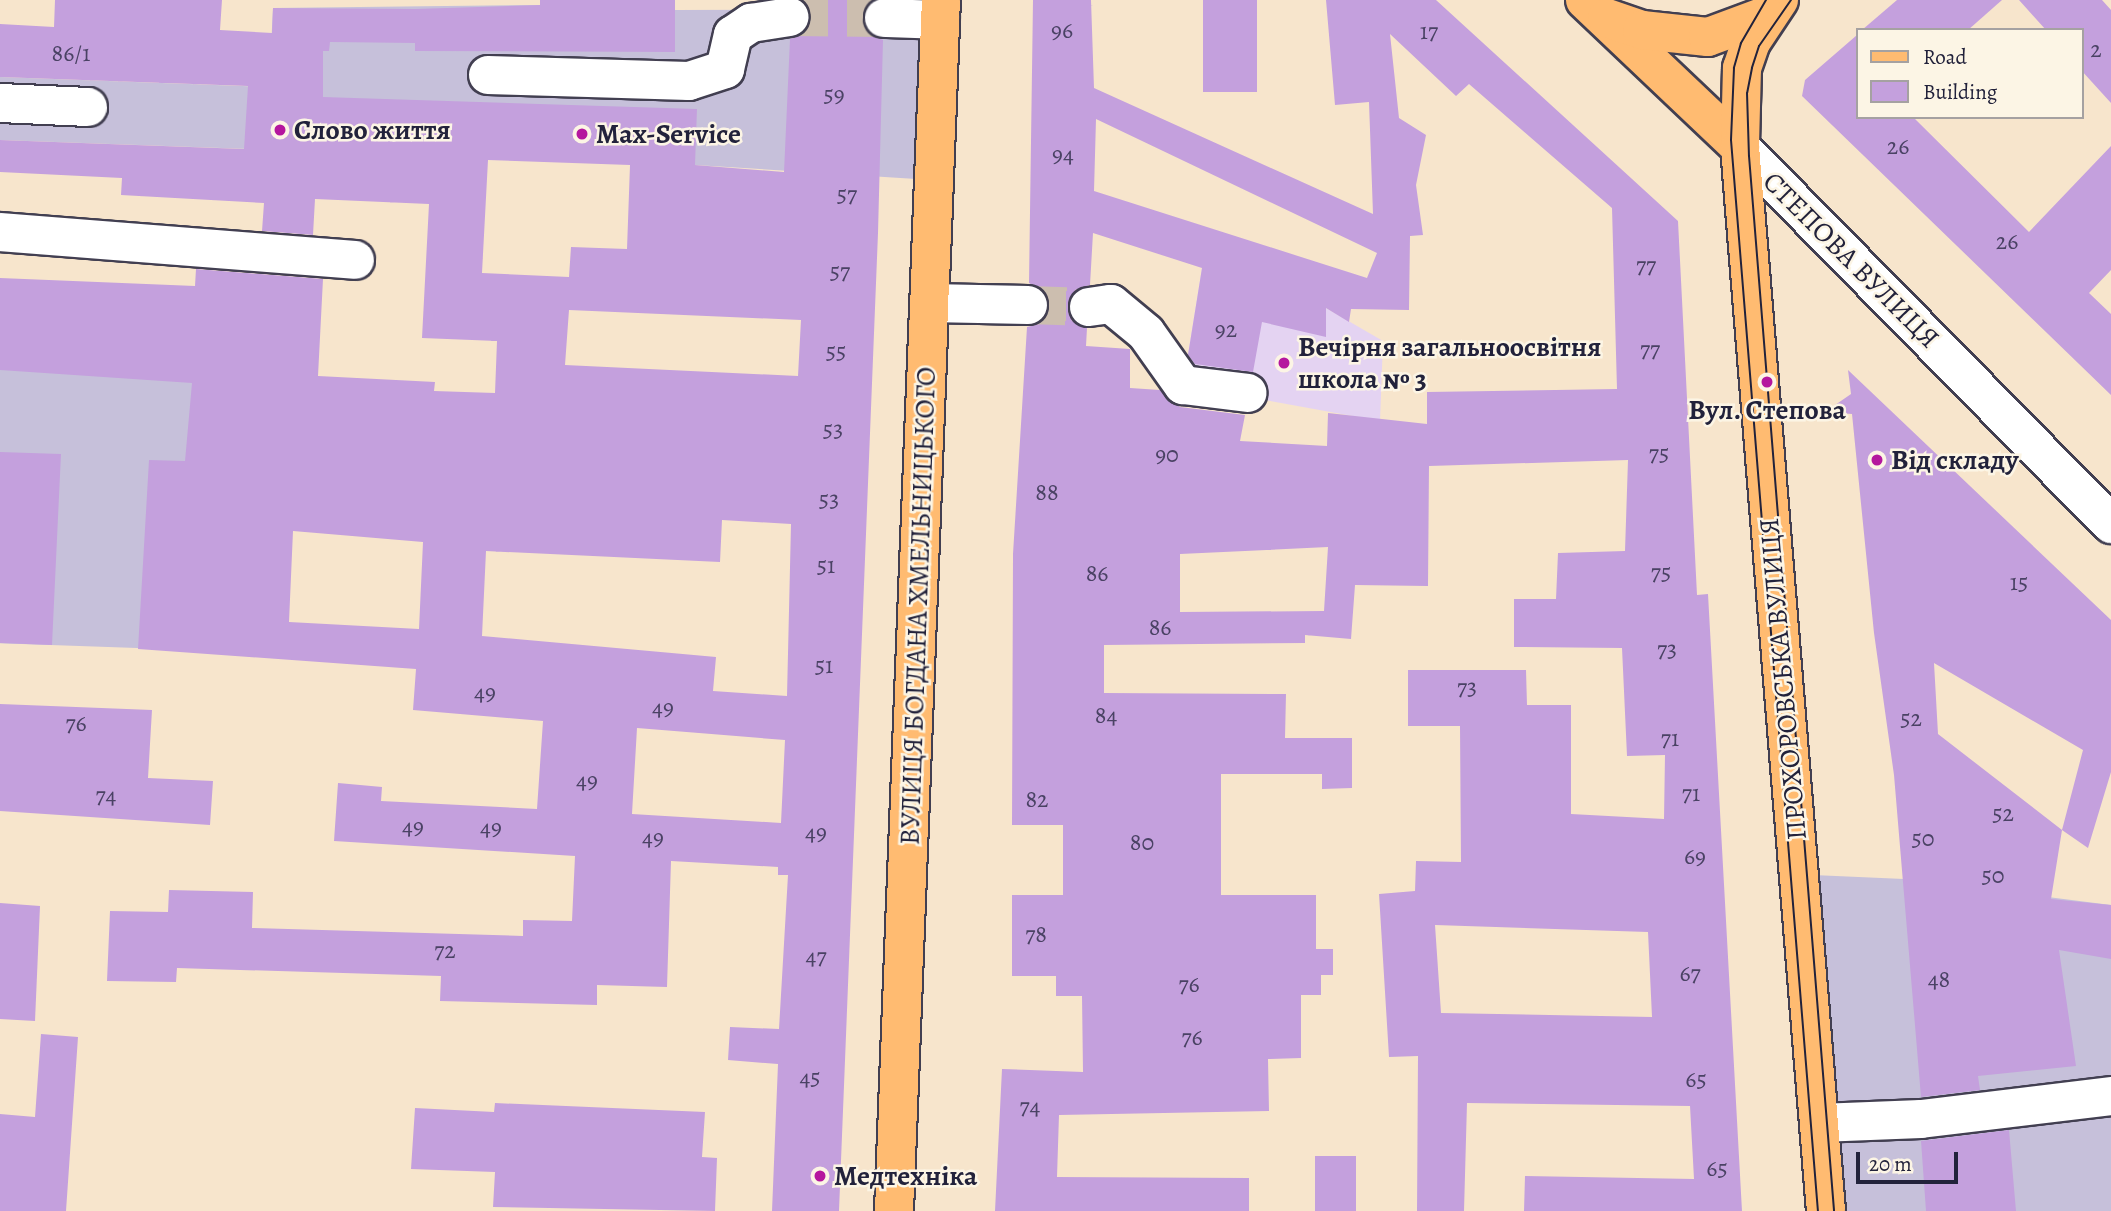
<!DOCTYPE html>
<meta charset="utf-8">
<style>
body{margin:0}
#map{position:relative;width:2111px;height:1211px;overflow:hidden;background:#f7e5cc;font-family:Alegreya,serif}
div>[style]{position:absolute}
.built>*{inset:0;background:#e4d3f2}
.industrial>*{inset:0;background:#c6c0da;transform-origin:0 0}
.building>*{inset:0;background:#c4a0dd;transform-origin:0 0}
.minor-tunnel>*{height:38px;margin-top:-19px;transform-origin:0;background:repeating-linear-gradient(90deg,#ccbeaf 0 38px,transparent 0 57px)}
.roads{filter:drop-shadow(2px 0 #423f51) drop-shadow(-2px 0 #423f51) drop-shadow(0 2px #423f51) drop-shadow(0 -2px #423f51)}
.minor>*{height:38px;margin:-19px;padding:0 19px;transform-origin:19px;border-radius:19px;background:#fff}
.major>*{height:38px;margin:-19px;padding:0 19px;transform-origin:19px;border-radius:19px;background:#ffbb71}
.tram>*{height:2px;margin:-1px;padding:0 1px;transform-origin:1px;border-radius:1px;background:#22223b}
.dots>*{width:19px;height:19px;translate:-50% -50%;box-sizing:border-box;border:4px solid #fcf5e5;border-radius:50%}
span{translate:-50% -50%;white-space:nowrap;text-align:center;line-height:1.15;-webkit-text-stroke:5px #fcf5e5;paint-order:stroke}
.number-label{font-size:24px;color:#4a4264}
.number-label span{-webkit-text-stroke-width:0}
.poi-label{font-size:28px;color:#22223b;font-weight:700}
.left{translate:0 -50%;text-align:left}
.street-label{font-size:28px;color:#22223b}
.legend{position:absolute;left:1856px;top:28px;width:228px;height:91px;box-sizing:border-box;background:#fcf5e5;border:2px solid #a5a1a1;margin:0;padding:9px 12px;list-style:none;font-size:21px;color:#22223b}
.legend li{display:flex;align-items:center;gap:14px;height:35px}
.legend b{width:35px;border:2px solid #a5a1a1}
.scale{position:absolute;left:1856px;top:1152px;width:102px;height:32px;box-sizing:border-box;border:4px solid #22223b;border-top:0;padding-left:9px;font-size:21px;line-height:24px;white-space:nowrap;color:#22223b;-webkit-text-stroke:5px #fcf5e5;paint-order:stroke}
</style>
<div id="map">
<div class="built">
<div style="clip-path:polygon(1202px 268px,1326px 308px,1383px 341px,1380px 421px,1183px 385px)"></div>
</div>
<div class="industrial">
<div style="clip-path:polygon(540px 5px,675px 10px,937px 9px,932px 180px,695px 165px,0 140px,0 77px,269px 87px,273px 8px)"></div>
<div style="left:0;top:310px;width:264px;height:333px;rotate:2deg"></div>
<div style="clip-path:polygon(1813px 875px,1904px 879px,2111px 905px,2111px 1211px,1839px 1211px)"></div>
</div>
<div class="building">
<div style="clip-path:polygon(evenodd,55px 0,222px 0,220px 30px,272px 33px,273px 8px,415px 9px,540px 5px,540px 0,675px 0,675px 52px,415px 51px,415px 43px,330px 42px,329px 51px,323px 51px,323px 97px,697px 109px,695px 165px,784px 172px,790px 39px,804px 34px,812px 14px,803px 0,872px 0,862px 18px,872px 36px,883px 40px,878px 233px,839px 1211px,772px 1211px,778px 1064px,728px 1060px,730px 1027px,779px 1029px,788px 875px,778px 875px,778px 867px,671px 861px,667px 987px,597px 985px,597px 1005px,440px 1001px,441px 976px,177px 968px,176px 982px,107px 981px,110px 911px,168px 912px,169px 890px,253px 892px,252px 928px,523px 936px,523px 920px,572px 921px,575px 856px,334px 841px,338px 783px,382px 787px,381px 801px,537px 809px,543px 721px,413px 710px,416px 669px,138px 649px,149px 460px,185px 461px,192px 383px,0 370px,0 278px,195px 286px,196px 269px,323px 279px,318px 376px,435px 382px,434px 391px,495px 393px,497px 341px,422px 338px,429px 204px,315px 199px,313px 235px,262px 231px,264px 203px,121px 195px,122px 178px,0 172px,0 140px,244px 149px,248px 86px,0 77px,0 24px,54px 27px,55px 0,488px 160px,630px 165px,627px 249px,571px 247px,569px 277px,482px 273px,488px 160px,55px 0,569px 310px,801px 320px,798px 376px,565px 365px,569px 310px,55px 0,722px 520px,791px 524px,787px 696px,713px 691px,716px 657px,482px 636px,486px 551px,720px 562px,722px 520px,55px 0,293px 531px,423px 542px,419px 629px,289px 622px,293px 531px,55px 0,637px 728px,785px 740px,781px 823px,632px 814px,637px 728px)"></div>
<div style="clip-path:polygon(evenodd,1033px 0,1091px 0,1094px 88px,1373px 214px,1369px 102px,1335px 105px,1326px 0,1436px 0,1678px 221px,1697px 595px,1708px 594px,1742px 1211px,1524px 1211px,1525px 1176px,1694px 1179px,1690px 1106px,1467px 1103px,1464px 1211px,1417px 1211px,1418px 1056px,1389px 1057px,1379px 894px,1415px 891px,1416px 861px,1461px 862px,1460px 726px,1408px 726px,1408px 670px,1526px 670px,1527px 705px,1571px 705px,1571px 814px,1664px 819px,1665px 755px,1627px 756px,1622px 648px,1514px 647px,1514px 599px,1556px 599px,1558px 553px,1625px 551px,1628px 460px,1429px 466px,1428px 586px,1355px 585px,1351px 639px,1305px 635px,1305px 643px,1104px 645px,1104px 693px,1286px 694px,1285px 738px,1352px 738px,1352px 788px,1322px 789px,1322px 774px,1221px 774px,1221px 895px,1316px 895px,1316px 949px,1333px 949px,1333px 975px,1321px 975px,1321px 995px,1301px 995px,1301px 1058px,1268px 1059px,1269px 1111px,1059px 1115px,1057px 1177px,1249px 1178px,1249px 1211px,995px 1211px,1002px 1069px,1083px 1072px,1082px 996px,1056px 996px,1056px 976px,1012px 976px,1012px 895px,1063px 895px,1063px 825px,1012px 825px,1013px 554px,1027px 327px,1039px 324px,1050px 306px,1047px 294px,1029px 283px,1033px 0,1390px 34px,1456px 96px,1469px 84px,1612px 208px,1617px 389px,1427px 392px,1427px 424px,1328px 413px,1327px 446px,1240px 441px,1245px 415px,1180px 407px,1160px 390px,1130px 388px,1130px 349px,1086px 346px,1087px 328px,1072px 321px,1068px 311px,1075px 290px,1090px 285px,1093px 233px,1202px 268px,1188px 355px,1195px 364px,1253px 372px,1262px 322px,1326px 337px,1326px 308px,1349px 322px,1351px 309px,1409px 310px,1410px 236px,1423px 235px,1416px 185px,1426px 135px,1399px 118px,1390px 34px,1033px 0,1096px 119px,1377px 253px,1367px 278px,1094px 191px,1096px 119px,1033px 0,1328px 547px,1324px 611px,1180px 612px,1180px 554px,1328px 547px,1033px 0,1435px 925px,1648px 932px,1652px 1017px,1441px 1013px,1435px 925px)"></div>
<div style="left:1203px;top:0;width:54px;height:92px"></div>
<div style="clip-path:polygon(1897px 0,2002px 0,1968px 30px,1862px 30px)"></div>
<div style="clip-path:polygon(2019px 0,2102px 0,2111px 10px,2111px 103px,2081px 70px,2081px 30px,2046px 30px)"></div>
<div style="clip-path:polygon(1857px 35px,1857px 117px,1913px 117px,2029px 232px,2111px 146px,2111px 270px,2089px 293px,2111px 314px,2111px 395px,1802px 96px,1805px 80px)"></div>
<div style="clip-path:polygon(evenodd,1848px 370px,2111px 620px,2111px 772px,2088px 848px,2062px 830px,2051px 899px,2111px 905px,2111px 959px,2059px 950px,2076px 1066px,1978px 1076px,1980px 1090px,1921px 1097px,1894px 775px,1874px 633px,1852px 414px,1825px 412px,1851px 394px,1848px 370px,1934px 663px,2083px 750px,2062px 830px,1938px 734px,1934px 663px)"></div>
<div style="clip-path:polygon(0 452px,61px 454px,52px 645px,0 643px)"></div>
<div style="clip-path:polygon(0 704px,152px 710px,148px 778px,213px 781px,210px 825px,0 811px)"></div>
<div style="clip-path:polygon(0 903px,40px 906px,35px 1021px,0 1019px)"></div>
<div style="clip-path:polygon(41px 1034px,78px 1037px,66px 1211px,0 1211px,0 1114px,35px 1117px)"></div>
<div style="clip-path:polygon(495px 1103px,705px 1112px,702px 1157px,717px 1158px,715px 1211px,493px 1207px,495px 1172px,411px 1169px,415px 1108px,494px 1112px)"></div>
<div style="clip-path:polygon(2009px 1130px,2016px 1211px,1926px 1211px,1921px 1141px)"></div>
<div style="left:1315px;top:1156px;width:41px;height:55px"></div>
</div>
<div class="minor-tunnel">
<div style="left:790px;top:17px;width:94px;rotate:0.6deg"></div>
<div style="left:1028px;top:305px;width:61px;rotate:1.9deg"></div>
</div>
<div class="roads">
<div class="minor">
<div style="left:884px;top:18px;width:56px;rotate:2deg"></div>
<div style="left:488px;top:75px;width:201px;rotate:1.7deg"></div>
<div style="left:689px;top:81px;width:38px;rotate:-18deg"></div>
<div style="left:725px;top:69px;width:35px;rotate:-77deg"></div>
<div style="left:733px;top:35px;width:22px;rotate:-34deg"></div>
<div style="left:751px;top:23px;width:39px;rotate:-9deg"></div>
<div style="left:0;top:103px;width:88px;rotate:2.6deg"></div>
<div style="left:1740px;top:147px;width:529px;rotate:45.46deg"></div>
<div style="left:0;top:232px;width:356px;rotate:4.5deg"></div>
<div style="left:930px;top:303px;width:98px;rotate:1.2deg"></div>
<div style="left:1089px;top:307px;width:22px;rotate:-8deg"></div>
<div style="left:1111px;top:304px;width:45px;rotate:39.6deg"></div>
<div style="left:1146px;top:333px;width:64px;rotate:54.6deg"></div>
<div style="left:1183px;top:385px;width:65px;rotate:7deg"></div>
<div style="left:1819px;top:1123px;width:102px;rotate:-2.2deg"></div>
<div style="left:1921px;top:1119px;width:191px;rotate:-6.9deg"></div>
</div>
<div class="major">
<div style="left:1585px;top:0;width:214px;rotate:43.5deg"></div>
<div style="left:1779px;top:0;width:50px;rotate:123.7deg"></div>
<div style="left:1751px;top:42px;width:28px;rotate:109deg"></div>
<div style="left:1742px;top:68px;width:79px;rotate:91.5deg"></div>
<div style="left:1740px;top:147px;width:1067px;rotate:85.38deg"></div>
<div style="left:1607px;top:18px;width:37px;rotate:19deg"></div>
<div style="left:1642px;top:30px;width:66px;rotate:6.1deg"></div>
<div style="left:1708px;top:37px;width:61px;rotate:-20.2deg"></div>
<div style="left:894px;top:1211px;width:1212px;rotate:-87.78deg"></div>
</div>
</div>
<div class="tram">
<div style="left:1766px;top:0;width:50px;rotate:120.2deg"></div>
<div style="left:1741px;top:43px;width:26px;rotate:106deg"></div>
<div style="left:1734px;top:68px;width:72px;rotate:92.4deg"></div>
<div style="left:1731px;top:140px;width:1075px;rotate:85.36deg"></div>
<div style="left:1791px;top:0;width:56px;rotate:124.8deg"></div>
<div style="left:1759px;top:46px;width:23px;rotate:108deg"></div>
<div style="left:1752px;top:68px;width:25px;rotate:101deg"></div>
<div style="left:1747px;top:93px;width:63px;rotate:88.2deg"></div>
<div style="left:1749px;top:156px;width:1058px;rotate:85.39deg"></div>
</div>
<div class="dots">
<div style="left:280px;top:130px;background:#b5179e"></div>
<div style="left:582px;top:134px;background:#b5179e"></div>
<div style="left:1284px;top:363px;background:#b5179e"></div>
<div style="left:1767px;top:382px;background:#b5179e"></div>
<div style="left:1877px;top:460px;background:#b5179e"></div>
<div style="left:820px;top:1176px;background:#b5179e"></div>
</div>
<div class="number-label">
<span style="left:1062px;top:31px">96</span>
<span style="left:1429px;top:32px">17</span>
<span style="left:2096px;top:50px">2</span>
<span style="left:71px;top:54px">86/1</span>
<span style="left:834px;top:95px">59</span>
<span style="left:1898px;top:147px">26</span>
<span style="left:1063px;top:155px">94</span>
<span style="left:847px;top:195px">57</span>
<span style="left:2007px;top:242px">26</span>
<span style="left:1646px;top:266px">77</span>
<span style="left:840px;top:272px">57</span>
<span style="left:1226px;top:330px">92</span>
<span style="left:1650px;top:350px">77</span>
<span style="left:836px;top:352px">55</span>
<span style="left:833px;top:430px">53</span>
<span style="left:1659px;top:454px">75</span>
<span style="left:1167px;top:455px">90</span>
<span style="left:1047px;top:493px">88</span>
<span style="left:829px;top:500px">53</span>
<span style="left:826px;top:566px">51</span>
<span style="left:1661px;top:573px">75</span>
<span style="left:1097px;top:574px">86</span>
<span style="left:2019px;top:583px">15</span>
<span style="left:1160px;top:628px">86</span>
<span style="left:1667px;top:650px">73</span>
<span style="left:824px;top:666px">51</span>
<span style="left:1467px;top:688px">73</span>
<span style="left:485px;top:693px">49</span>
<span style="left:663px;top:708px">49</span>
<span style="left:1106px;top:716px">84</span>
<span style="left:1911px;top:719px">52</span>
<span style="left:76px;top:724px">76</span>
<span style="left:1670px;top:739px">71</span>
<span style="left:587px;top:781px">49</span>
<span style="left:1691px;top:794px">71</span>
<span style="left:106px;top:796px">74</span>
<span style="left:1037px;top:800px">82</span>
<span style="left:2003px;top:814px">52</span>
<span style="left:413px;top:827px">49</span>
<span style="left:491px;top:828px">49</span>
<span style="left:816px;top:833px">49</span>
<span style="left:653px;top:838px">49</span>
<span style="left:1923px;top:839px">50</span>
<span style="left:1142px;top:843px">80</span>
<span style="left:1695px;top:857px">69</span>
<span style="left:1993px;top:876px">50</span>
<span style="left:1036px;top:935px">78</span>
<span style="left:445px;top:951px">72</span>
<span style="left:816px;top:957px">47</span>
<span style="left:1690px;top:974px">67</span>
<span style="left:1939px;top:980px">48</span>
<span style="left:1189px;top:985px">76</span>
<span style="left:1192px;top:1038px">76</span>
<span style="left:810px;top:1078px">45</span>
<span style="left:1696px;top:1080px">65</span>
<span style="left:1030px;top:1107px">74</span>
<span style="left:1717px;top:1169px">65</span>
</div>
<div class="poi-label">
<span class="left" style="left:294px;top:130px">Слово життя</span>
<span class="left" style="left:596px;top:134px">Max-Service</span>
<span class="left" style="left:1298px;top:363px">Вечірня загальноосвітня<br>школа № 3</span>
<span style="left:1767px;top:410px">Вул. Степова</span>
<span class="left" style="left:1891px;top:460px">Від складу</span>
<span class="left" style="left:834px;top:1176px">Медтехніка</span>
</div>
<div class="street-label">
<span style="left:1851px;top:260px;rotate:45deg">СТЕПОВА ВУЛИЦЯ</span>
<span style="left:918px;top:606px;rotate:-88deg">ВУЛИЦЯ БОГДАНА ХМЕЛЬНИЦЬКОГО</span>
<span style="left:1783px;top:679px;rotate:-95deg">ПРОХОРОВСЬКА ВУЛИЦЯ</span>
</div>
<ul class="legend">
<li><b style="height:9px;background:#ffbb71"></b>Road</li>
<li><b style="height:19px;background:#c4a0dd"></b>Building</li>
</ul>
<div class="scale">20 m</div>
</div>
